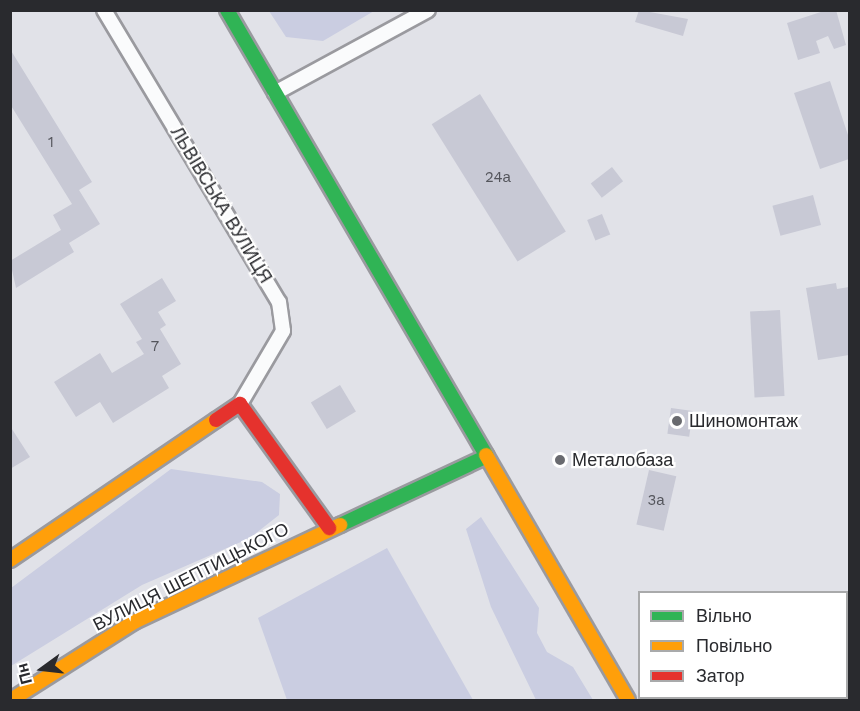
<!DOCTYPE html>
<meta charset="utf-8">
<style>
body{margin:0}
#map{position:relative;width:860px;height:711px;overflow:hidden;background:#e1e2e8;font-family:"Work Sans",sans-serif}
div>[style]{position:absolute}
.green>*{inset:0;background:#cacde1}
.building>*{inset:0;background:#c8c9d5;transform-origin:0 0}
.roads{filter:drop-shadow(2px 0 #9a9a9f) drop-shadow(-2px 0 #9a9a9f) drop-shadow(0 2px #9a9a9f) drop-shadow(0 -2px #9a9a9f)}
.street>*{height:14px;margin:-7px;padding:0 7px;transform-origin:7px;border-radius:7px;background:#fafbfc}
.fast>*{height:14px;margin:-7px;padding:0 7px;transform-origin:7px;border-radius:7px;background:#30b455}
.slow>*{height:14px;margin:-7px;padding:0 7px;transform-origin:7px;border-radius:7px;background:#ff9f0a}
.jam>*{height:14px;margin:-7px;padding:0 7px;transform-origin:7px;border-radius:7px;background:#e5322d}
.dots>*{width:16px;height:16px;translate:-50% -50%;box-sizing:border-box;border:3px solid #fff;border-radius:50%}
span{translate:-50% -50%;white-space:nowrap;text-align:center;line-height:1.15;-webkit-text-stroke:4.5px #fff;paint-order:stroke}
.number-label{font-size:15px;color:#54555c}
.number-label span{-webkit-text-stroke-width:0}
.street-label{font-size:18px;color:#292a2e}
.poi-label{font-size:18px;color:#292a2e}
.left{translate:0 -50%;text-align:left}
.frame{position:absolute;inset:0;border:12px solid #292a2e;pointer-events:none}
.legend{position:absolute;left:638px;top:591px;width:210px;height:108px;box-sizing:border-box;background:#fff;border:2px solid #a9aaab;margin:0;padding:8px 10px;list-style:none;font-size:18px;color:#292a2e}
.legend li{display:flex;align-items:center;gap:12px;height:30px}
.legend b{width:30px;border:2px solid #a9aaab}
.north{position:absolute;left:12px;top:639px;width:60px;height:60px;-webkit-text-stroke:4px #fff;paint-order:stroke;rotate:255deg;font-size:16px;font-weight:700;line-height:24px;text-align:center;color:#292a2e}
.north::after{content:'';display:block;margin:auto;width:21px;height:27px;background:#292a2e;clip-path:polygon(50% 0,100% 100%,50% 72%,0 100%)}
</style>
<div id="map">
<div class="green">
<div style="clip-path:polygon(269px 11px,374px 11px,323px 41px,286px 37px)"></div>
<div style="clip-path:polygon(171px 469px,262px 482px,280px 494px,279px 515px,250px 538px,142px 585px,11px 666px,11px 588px)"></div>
<div style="clip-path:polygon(481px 517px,539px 608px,537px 633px,547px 652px,573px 667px,593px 700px,536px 700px,491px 607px,466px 529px)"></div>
<div style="clip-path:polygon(387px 548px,473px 700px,287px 700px,258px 618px)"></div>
</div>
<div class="building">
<div style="clip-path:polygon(639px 10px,688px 19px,683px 36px,635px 22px)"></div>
<div style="clip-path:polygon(827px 10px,836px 10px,846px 45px,834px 49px,828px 36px,816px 41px,820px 53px,798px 60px,787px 23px)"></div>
<div style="clip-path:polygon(10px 49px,92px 182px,79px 190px,100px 224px,69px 243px,74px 252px,16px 288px,10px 261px,61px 230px,53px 215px,72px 204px,10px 104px)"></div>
<div style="clip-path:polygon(830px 81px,849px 138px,849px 159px,820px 169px,794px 93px)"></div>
<div style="left:480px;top:94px;width:162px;height:57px;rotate:58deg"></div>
<div style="left:612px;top:167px;width:18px;height:27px;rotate:52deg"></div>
<div style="left:813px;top:195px;width:31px;height:42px;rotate:75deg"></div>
<div style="left:602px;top:214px;width:22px;height:16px;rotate:68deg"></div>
<div style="clip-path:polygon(162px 278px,176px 301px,158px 312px,166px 325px,160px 329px,181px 364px,162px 376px,169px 388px,113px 423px,100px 402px,76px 417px,54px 382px,100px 353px,112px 373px,144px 354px,136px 342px,142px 339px,120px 304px)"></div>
<div style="clip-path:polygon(836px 283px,837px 289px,849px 287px,849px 355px,818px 360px,806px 288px)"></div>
<div style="left:780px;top:310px;width:86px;height:30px;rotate:87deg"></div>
<div style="left:340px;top:385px;width:31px;height:34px;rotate:59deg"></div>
<div style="left:671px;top:408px;width:22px;height:26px;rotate:8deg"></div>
<div style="clip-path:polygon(10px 426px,30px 457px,10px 469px)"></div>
<div style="left:649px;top:470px;width:28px;height:56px;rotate:13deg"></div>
</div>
<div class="roads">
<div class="street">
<div style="left:104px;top:10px;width:340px;rotate:59.1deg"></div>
<div style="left:279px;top:302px;width:29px;rotate:82deg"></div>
<div style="left:283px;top:331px;width:85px;rotate:120.5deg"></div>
<div style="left:275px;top:93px;width:174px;rotate:-28.5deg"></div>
</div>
<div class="fast">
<div style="left:227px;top:10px;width:515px;rotate:59.8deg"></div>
<div style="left:340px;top:525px;width:162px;rotate:-25.1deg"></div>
</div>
<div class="slow">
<div style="left:486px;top:455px;width:283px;rotate:59.9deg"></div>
<div style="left:10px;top:560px;width:249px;rotate:-34.2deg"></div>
<div style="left:11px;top:700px;width:146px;rotate:-32.4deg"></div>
<div style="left:134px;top:622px;width:228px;rotate:-25.2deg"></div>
</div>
<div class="jam">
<div style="left:216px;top:420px;width:29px;rotate:-34deg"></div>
<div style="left:240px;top:404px;width:153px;rotate:54.3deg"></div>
</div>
</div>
<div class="dots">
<div style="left:677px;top:421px;background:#696a6f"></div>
<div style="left:560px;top:460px;background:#696a6f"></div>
</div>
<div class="number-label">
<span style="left:51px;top:143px">1</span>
<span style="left:498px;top:178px">24а</span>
<span style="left:155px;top:347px">7</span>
<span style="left:656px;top:501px">3а</span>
</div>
<div class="street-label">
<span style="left:221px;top:205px;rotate:59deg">ЛЬВІВСЬКА ВУЛИЦЯ</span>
<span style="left:191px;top:577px;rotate:-27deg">ВУЛИЦЯ ШЕПТИЦЬКОГО</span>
</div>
<div class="poi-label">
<span class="left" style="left:689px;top:421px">Шиномонтаж</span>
<span class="left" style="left:572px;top:460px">Металобаза</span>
</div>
<div class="frame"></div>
<ul class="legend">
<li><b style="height:8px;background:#30b455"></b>Вільно</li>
<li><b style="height:8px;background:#ff9f0a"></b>Повільно</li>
<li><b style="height:8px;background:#e5322d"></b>Затор</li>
</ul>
<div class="north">Пн</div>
</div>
